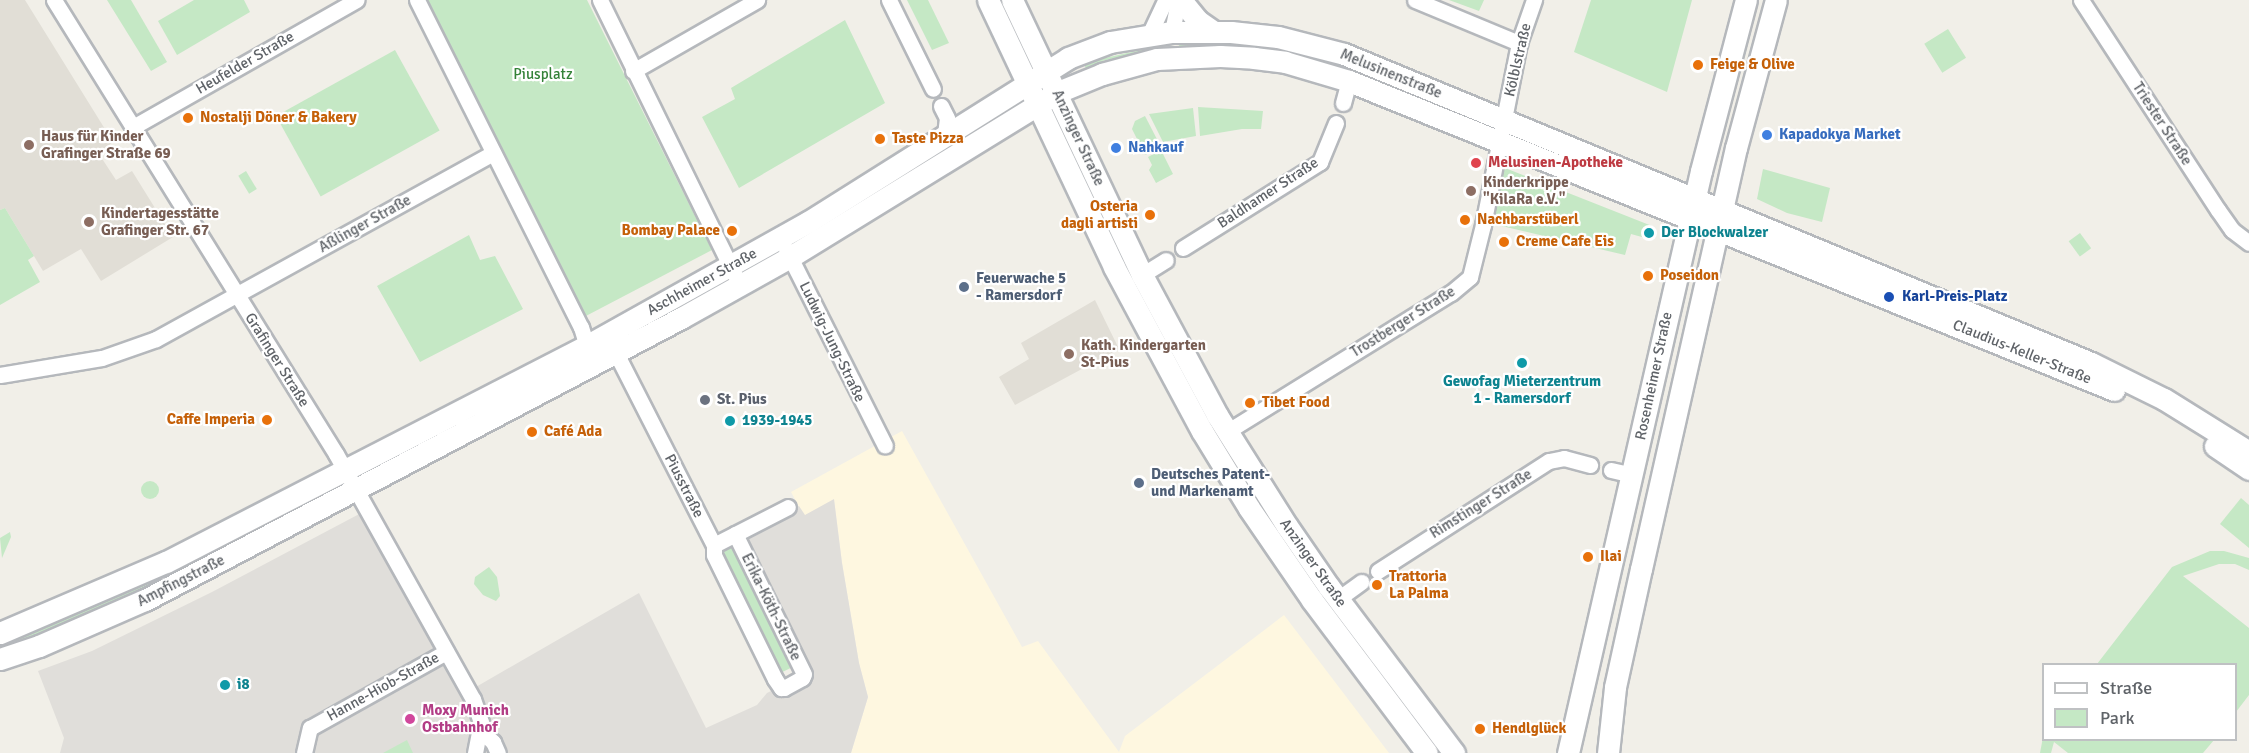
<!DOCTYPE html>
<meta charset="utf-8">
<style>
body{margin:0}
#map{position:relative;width:2249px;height:753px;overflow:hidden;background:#f1efe8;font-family:Signika,sans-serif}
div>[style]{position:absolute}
.commercial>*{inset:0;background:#fef7e0}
.industrial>*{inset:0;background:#e0deda}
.education>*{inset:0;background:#e1ded6}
.green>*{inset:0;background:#c5e8c5;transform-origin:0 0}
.round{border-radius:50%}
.roads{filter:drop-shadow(2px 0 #b5b8bc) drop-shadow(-2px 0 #b5b8bc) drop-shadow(0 2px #b5b8bc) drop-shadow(0 -2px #b5b8bc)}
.minor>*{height:15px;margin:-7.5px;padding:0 7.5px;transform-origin:7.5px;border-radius:7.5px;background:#fff}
.secondary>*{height:21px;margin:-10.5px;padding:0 10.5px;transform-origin:10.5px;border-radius:10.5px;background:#fff}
.dots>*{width:16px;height:16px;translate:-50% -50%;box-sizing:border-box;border:3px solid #fff;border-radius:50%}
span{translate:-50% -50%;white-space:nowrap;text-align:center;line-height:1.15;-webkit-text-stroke:4.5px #fff;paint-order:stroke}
.street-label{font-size:15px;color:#5f6368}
.food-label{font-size:15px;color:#c56008;font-weight:700}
.left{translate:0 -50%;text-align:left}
.right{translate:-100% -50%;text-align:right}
.park-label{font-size:15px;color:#348238}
.shop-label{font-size:15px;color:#366cbe;font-weight:700}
.education-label{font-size:15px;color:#785e54;font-weight:700}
.health-label{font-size:15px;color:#be3a42;font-weight:700}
.culture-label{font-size:15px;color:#0d838f;font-weight:700}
.service-label{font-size:15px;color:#4e5e75;font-weight:700}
.transit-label{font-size:15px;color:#164399;font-weight:700}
.worship-label{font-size:15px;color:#5b616d;font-weight:700}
.hotel-label{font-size:15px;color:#b23c85;font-weight:700}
.legend{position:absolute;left:2042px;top:663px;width:195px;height:78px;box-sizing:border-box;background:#fff;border:2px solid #bfc1c3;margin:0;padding:8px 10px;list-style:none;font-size:18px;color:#5f6368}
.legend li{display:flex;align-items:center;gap:12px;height:30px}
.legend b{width:30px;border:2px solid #bfc1c3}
</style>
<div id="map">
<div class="commercial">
<div style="clip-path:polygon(902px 431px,1022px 647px,1038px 641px,1119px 752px,1125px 736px,1284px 615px,1389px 753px,851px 753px,868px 697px,859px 663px,842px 563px,834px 500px,804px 516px,791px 492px)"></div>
</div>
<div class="industrial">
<div style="clip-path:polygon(834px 499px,842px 563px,859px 663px,868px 697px,851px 753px,60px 753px,64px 738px,38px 671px,92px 651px,212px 592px,363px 512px,469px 691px,639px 593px,706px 728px,757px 705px,767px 693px,811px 671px,749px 544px,714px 551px,799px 506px,805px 515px)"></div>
</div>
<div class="education">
<div style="clip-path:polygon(0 0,25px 0,113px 142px,99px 154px,116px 180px,132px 171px,173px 237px,101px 281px,81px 249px,43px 271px,5px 208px,0 210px)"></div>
<div style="clip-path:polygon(1095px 300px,1119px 349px,1015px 405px,999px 377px,1029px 359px,1021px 343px)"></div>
</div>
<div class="green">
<div style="clip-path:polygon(107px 0,131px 0,167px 62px,151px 71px)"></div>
<div style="clip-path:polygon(194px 0,244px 0,250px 12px,177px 55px,158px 21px)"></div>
<div style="clip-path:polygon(422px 0,587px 0,712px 250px,584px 317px)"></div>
<div style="clip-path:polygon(907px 0,928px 0,949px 43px,932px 50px)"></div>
<div style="clip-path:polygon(1449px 0,1484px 0,1479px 11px)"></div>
<div style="clip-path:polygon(1591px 0,1692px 0,1667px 92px,1574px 52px)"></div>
<div style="clip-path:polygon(845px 20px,885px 103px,739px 188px,702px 117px,735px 99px,731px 88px)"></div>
<div style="left:1948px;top:29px;width:34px;height:28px;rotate:58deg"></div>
<div style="clip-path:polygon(1181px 41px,1240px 41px,1311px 53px,1483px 119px,1484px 124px,1480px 126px,1391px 90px,1178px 48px)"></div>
<div style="clip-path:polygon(1158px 46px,1157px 48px,1102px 61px,1088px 72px,1083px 63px)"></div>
<div style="left:395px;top:50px;width:92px;height:136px;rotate:61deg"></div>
<div style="clip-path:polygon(1198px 107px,1263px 111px,1261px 129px,1242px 129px,1200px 136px)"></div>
<div style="clip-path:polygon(1193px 108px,1196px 136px,1163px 142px,1149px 114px)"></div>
<div style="clip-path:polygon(1145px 116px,1161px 147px,1145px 155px,1132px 129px,1135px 121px)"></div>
<div style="clip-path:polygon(1161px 150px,1173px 174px,1156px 183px,1149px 170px,1152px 165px,1148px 157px)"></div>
<div style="clip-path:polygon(1505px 168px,1652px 226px,1649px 239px,1631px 234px,1625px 255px,1489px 223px)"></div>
<div style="clip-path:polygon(1763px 169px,1830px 188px,1822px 222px,1787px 213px,1757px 199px)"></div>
<div style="left:246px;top:171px;width:21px;height:9px;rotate:59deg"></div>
<div style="clip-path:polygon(5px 208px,34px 256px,28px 260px,40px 282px,0 305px,0 210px)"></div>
<div style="left:2080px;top:233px;width:19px;height:14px;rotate:54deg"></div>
<div style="clip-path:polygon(469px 235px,480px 260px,495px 256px,523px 309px,420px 362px,377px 286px)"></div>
<div class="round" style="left:141px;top:481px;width:18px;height:18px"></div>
<div style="clip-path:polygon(323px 491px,327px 498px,162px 585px,0 651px,0 641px)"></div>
<div style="clip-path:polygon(2241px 498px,2249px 505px,2249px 548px,2220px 524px)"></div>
<div style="clip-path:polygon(10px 532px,11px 537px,2px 558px,0 538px)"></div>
<div style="left:735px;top:545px;width:135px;height:21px;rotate:64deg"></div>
<div style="clip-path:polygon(2210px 551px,2224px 551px,2249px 558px,2249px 570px,2235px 564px,2219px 564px,2183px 576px,2249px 628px,2249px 695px,2236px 712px,2236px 664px,2097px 664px,2172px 567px)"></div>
<div style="clip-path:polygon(489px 567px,497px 577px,500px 596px,496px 601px,483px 595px,474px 584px,475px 577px)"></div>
<div style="clip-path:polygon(2043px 737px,2044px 740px,2214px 740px,2203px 753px,2068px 753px,2054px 742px,2051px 753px,2040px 753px)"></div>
<div style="clip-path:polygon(407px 740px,413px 753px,383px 753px)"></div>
</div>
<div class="roads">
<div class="minor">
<div style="left:54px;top:0;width:534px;rotate:58.15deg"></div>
<div style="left:336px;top:454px;width:281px;rotate:60.8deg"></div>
<div style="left:473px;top:699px;width:24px;rotate:71deg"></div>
<div style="left:481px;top:722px;width:32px;rotate:101deg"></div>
<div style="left:417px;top:0;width:366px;rotate:63.4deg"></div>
<div style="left:581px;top:327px;width:28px;rotate:73deg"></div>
<div style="left:600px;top:0;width:306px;rotate:63.9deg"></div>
<div style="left:889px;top:0;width:99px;rotate:63.7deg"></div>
<div style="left:1415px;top:0;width:113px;rotate:22.5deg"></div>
<div style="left:2081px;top:0;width:251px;rotate:56.9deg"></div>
<div style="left:2218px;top:210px;width:24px;rotate:55deg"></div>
<div style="left:2232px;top:230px;width:21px;rotate:37deg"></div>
<div style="left:1172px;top:32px;width:33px;rotate:-79deg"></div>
<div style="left:1149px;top:35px;width:38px;rotate:-65deg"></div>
<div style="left:633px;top:71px;width:143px;rotate:-29.8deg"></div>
<div style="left:1343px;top:103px;width:23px;rotate:-75deg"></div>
<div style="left:941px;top:106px;width:13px;rotate:63deg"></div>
<div style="left:947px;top:118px;width:17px;rotate:97deg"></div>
<div style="left:133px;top:127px;width:257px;rotate:-29.6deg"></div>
<div style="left:1183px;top:248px;width:162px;rotate:-32.1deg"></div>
<div style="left:1320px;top:162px;width:42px;rotate:-67.7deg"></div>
<div style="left:786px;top:249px;width:220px;rotate:63.3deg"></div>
<div style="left:1142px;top:275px;width:28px;rotate:-32deg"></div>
<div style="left:616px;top:353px;width:216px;rotate:63deg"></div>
<div style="left:714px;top:545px;width:10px;rotate:90deg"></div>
<div style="left:714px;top:555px;width:138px;rotate:63.8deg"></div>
<div style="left:775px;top:679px;width:11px;rotate:56deg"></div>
<div style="left:781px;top:688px;width:3px"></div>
<div style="left:784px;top:688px;width:21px;rotate:-29deg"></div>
<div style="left:802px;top:678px;width:4px;rotate:-63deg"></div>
<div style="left:804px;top:674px;width:156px;rotate:-116.2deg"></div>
<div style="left:0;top:375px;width:103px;rotate:-9.5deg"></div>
<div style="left:102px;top:358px;width:57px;rotate:-19.4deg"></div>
<div style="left:156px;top:339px;width:385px;rotate:-28.9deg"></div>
<div style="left:1228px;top:431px;width:262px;rotate:-31.8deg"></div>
<div style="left:1451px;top:293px;width:25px;rotate:-40deg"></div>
<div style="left:1470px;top:277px;width:54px;rotate:-76deg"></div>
<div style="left:1483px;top:225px;width:186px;rotate:-78.8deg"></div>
<div style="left:1519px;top:43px;width:46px;rotate:-70.8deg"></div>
<div style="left:1611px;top:470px;width:23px;rotate:13deg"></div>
<div style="left:714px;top:545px;width:83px;rotate:-27.2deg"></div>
<div style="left:1378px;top:571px;width:203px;rotate:-32.8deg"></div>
<div style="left:1549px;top:461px;width:15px;rotate:-11deg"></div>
<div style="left:1564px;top:458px;width:27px;rotate:15deg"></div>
<div style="left:1338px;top:599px;width:29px;rotate:-36deg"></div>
<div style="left:480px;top:730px;width:18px;rotate:43deg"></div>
<div style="left:493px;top:742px;width:12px;rotate:66deg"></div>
<div style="left:304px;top:753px;width:26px;rotate:-77deg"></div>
<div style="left:310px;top:728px;width:156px;rotate:-29.2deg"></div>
</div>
<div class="secondary">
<div style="left:988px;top:0;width:295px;rotate:64.7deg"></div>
<div style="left:1114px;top:267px;width:186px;rotate:61.8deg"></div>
<div style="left:1202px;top:431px;width:90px;rotate:58.6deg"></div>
<div style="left:1249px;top:508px;width:112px;rotate:55.6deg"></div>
<div style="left:1312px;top:600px;width:191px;rotate:53.1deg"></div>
<div style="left:1012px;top:0;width:304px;rotate:64.7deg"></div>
<div style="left:1142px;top:275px;width:159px;rotate:61.8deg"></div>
<div style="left:1217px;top:415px;width:131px;rotate:57.8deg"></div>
<div style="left:1287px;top:526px;width:74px;rotate:55.5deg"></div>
<div style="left:1329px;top:587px;width:208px;rotate:53deg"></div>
<div style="left:1181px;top:0;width:26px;rotate:51deg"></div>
<div style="left:1197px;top:20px;width:21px;rotate:35deg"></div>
<div style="left:2215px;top:446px;width:41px;rotate:34.1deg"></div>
<div style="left:0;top:633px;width:181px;rotate:-23.2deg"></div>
<div style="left:166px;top:562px;width:472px;rotate:-27.2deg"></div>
<div style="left:586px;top:346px;width:254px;rotate:-29.2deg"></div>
<div style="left:808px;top:222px;width:307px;rotate:-32.2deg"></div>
<div style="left:1068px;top:58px;width:45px;rotate:-20.9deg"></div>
<div style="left:1110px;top:42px;width:63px;rotate:-9.2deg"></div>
<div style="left:1172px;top:32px;width:59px"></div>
<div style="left:1231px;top:32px;width:47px;rotate:6.1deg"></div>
<div style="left:1278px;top:37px;width:68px;rotate:14.4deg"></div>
<div style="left:1344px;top:54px;width:808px;rotate:22.47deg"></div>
<div style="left:2091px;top:363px;width:81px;rotate:26.3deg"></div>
<div style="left:2164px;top:399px;width:100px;rotate:31.9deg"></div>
<div style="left:0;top:659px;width:41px;rotate:-18.4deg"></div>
<div style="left:39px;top:646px;width:116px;rotate:-23.5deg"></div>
<div style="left:145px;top:600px;width:606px;rotate:-27.75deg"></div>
<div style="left:681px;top:318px;width:125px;rotate:-29.2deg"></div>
<div style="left:790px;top:257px;width:315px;rotate:-31.6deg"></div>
<div style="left:1058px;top:92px;width:48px;rotate:-22.2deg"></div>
<div style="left:1102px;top:74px;width:57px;rotate:-15.3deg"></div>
<div style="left:1157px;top:59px;width:63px;rotate:-2.7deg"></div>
<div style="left:1220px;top:56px;width:34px;rotate:3deg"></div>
<div style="left:1254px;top:58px;width:31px;rotate:7deg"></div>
<div style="left:1285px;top:62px;width:67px;rotate:16.5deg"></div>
<div style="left:1349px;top:81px;width:825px;rotate:21.99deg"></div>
<div style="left:1568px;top:753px;width:597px;rotate:-77.13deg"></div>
<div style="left:1701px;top:171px;width:177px;rotate:-75.3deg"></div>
<div style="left:1608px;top:753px;width:66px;rotate:-83.9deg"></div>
<div style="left:1615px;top:687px;width:121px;rotate:-77.6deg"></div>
<div style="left:1641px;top:569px;width:432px;rotate:-77.3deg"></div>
<div style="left:1736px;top:148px;width:153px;rotate:-74.9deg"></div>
</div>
</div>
<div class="dots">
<div style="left:1698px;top:65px;background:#e8710a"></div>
<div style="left:188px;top:118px;background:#e8710a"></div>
<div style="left:1767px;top:135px;background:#3f7fe0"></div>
<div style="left:880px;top:139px;background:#e8710a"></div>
<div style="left:29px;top:145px;background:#8d6e63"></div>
<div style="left:1116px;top:148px;background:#3f7fe0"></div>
<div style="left:1476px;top:163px;background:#e0444e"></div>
<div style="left:1471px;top:191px;background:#8d6e63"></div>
<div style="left:1150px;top:215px;background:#e8710a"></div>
<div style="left:1465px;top:220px;background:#e8710a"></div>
<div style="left:89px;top:222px;background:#8d6e63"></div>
<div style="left:732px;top:231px;background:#e8710a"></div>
<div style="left:1649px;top:233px;background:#0f9aa8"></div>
<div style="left:1504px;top:242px;background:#e8710a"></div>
<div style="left:1648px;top:276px;background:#e8710a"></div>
<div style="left:964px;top:287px;background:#5c6f8a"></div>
<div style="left:1889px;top:297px;background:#1a4fb4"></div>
<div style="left:1069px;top:354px;background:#8d6e63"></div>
<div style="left:1522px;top:363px;background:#0f9aa8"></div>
<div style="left:705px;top:400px;background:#6b7280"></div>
<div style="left:1250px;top:403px;background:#e8710a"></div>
<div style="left:267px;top:420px;background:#e8710a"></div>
<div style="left:730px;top:421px;background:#0f9aa8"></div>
<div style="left:532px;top:432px;background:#e8710a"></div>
<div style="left:1139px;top:483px;background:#5c6f8a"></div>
<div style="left:1588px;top:557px;background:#e8710a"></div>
<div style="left:1377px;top:585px;background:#e8710a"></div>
<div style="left:225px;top:685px;background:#0f9aa8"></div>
<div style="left:410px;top:719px;background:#d1479c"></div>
<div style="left:1480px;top:729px;background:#e8710a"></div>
</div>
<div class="street-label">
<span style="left:1518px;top:60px;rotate:-77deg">Kölblstraße</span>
<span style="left:245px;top:63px;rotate:-30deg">Heufelder Straße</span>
<span style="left:1391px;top:74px;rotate:22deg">Melusinenstraße</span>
<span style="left:2162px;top:124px;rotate:57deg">Triester Straße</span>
<span style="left:1078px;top:138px;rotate:65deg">Anzinger Straße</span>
<span style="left:1268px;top:193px;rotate:-33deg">Baldhamer Straße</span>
<span style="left:365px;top:224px;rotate:-29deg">Aßlinger Straße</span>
<span style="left:702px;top:282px;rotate:-29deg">Aschheimer Straße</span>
<span style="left:1403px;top:322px;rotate:-32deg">Trostberger Straße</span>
<span style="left:832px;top:342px;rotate:64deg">Ludwig-Jung-Straße</span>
<span style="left:2022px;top:352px;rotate:22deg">Claudius-Keller-Straße</span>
<span style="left:277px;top:360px;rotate:58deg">Grafinger Straße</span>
<span style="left:1654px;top:376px;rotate:-78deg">Rosenheimer Straße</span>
<span style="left:684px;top:486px;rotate:63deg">Piusstraße</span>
<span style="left:1481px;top:504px;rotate:-32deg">Rimstinger Straße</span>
<span style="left:1313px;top:563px;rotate:55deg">Anzinger Straße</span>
<span style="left:181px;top:581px;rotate:-27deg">Ampfingstraße</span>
<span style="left:771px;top:607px;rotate:64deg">Erika-Köth-Straße</span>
<span style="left:383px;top:687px;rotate:-29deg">Hanne-Hiob-Straße</span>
</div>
<div class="food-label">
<span class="left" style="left:1710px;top:65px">Feige &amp; Olive</span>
<span class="left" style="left:200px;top:118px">Nostalji Döner &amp; Bakery</span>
<span class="left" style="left:892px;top:139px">Taste Pizza</span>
<span class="right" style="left:1138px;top:215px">Osteria<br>dagli artisti</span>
<span class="left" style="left:1477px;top:220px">Nachbarstüberl</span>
<span class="right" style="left:720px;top:231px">Bombay Palace</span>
<span class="left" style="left:1516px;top:242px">Creme Cafe Eis</span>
<span class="left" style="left:1660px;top:276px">Poseidon</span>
<span class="left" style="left:1262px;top:403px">Tibet Food</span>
<span class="right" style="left:255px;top:420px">Caffe Imperia</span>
<span class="left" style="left:544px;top:432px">Café Ada</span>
<span class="left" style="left:1600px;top:557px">Ilai</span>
<span class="left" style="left:1389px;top:585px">Trattoria<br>La Palma</span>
<span class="left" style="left:1492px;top:729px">Hendlglück</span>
</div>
<div class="park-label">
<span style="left:543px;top:75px">Piusplatz</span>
</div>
<div class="shop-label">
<span class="left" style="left:1779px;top:135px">Kapadokya Market</span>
<span class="left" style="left:1128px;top:148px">Nahkauf</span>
</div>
<div class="education-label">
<span class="left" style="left:41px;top:145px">Haus für Kinder<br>Grafinger Straße 69</span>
<span class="left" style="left:1483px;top:191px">Kinderkrippe<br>"KilaRa e.V."</span>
<span class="left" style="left:101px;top:222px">Kindertagesstätte<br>Grafinger Str. 67</span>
<span class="left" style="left:1081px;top:354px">Kath. Kindergarten<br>St-Pius</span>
</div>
<div class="health-label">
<span class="left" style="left:1488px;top:163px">Melusinen-Apotheke</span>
</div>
<div class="culture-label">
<span class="left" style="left:1661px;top:233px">Der Blockwalzer</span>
<span style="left:1522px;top:390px">Gewofag Mieterzentrum<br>1 - Ramersdorf</span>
<span class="left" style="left:742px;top:421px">1939-1945</span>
<span class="left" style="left:237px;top:685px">i8</span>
</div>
<div class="service-label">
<span class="left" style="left:976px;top:287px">Feuerwache 5<br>- Ramersdorf</span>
<span class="left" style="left:1151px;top:483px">Deutsches Patent-<br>und Markenamt</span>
</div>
<div class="transit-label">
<span class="left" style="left:1902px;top:297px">Karl-Preis-Platz</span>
</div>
<div class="worship-label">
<span class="left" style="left:717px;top:400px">St. Pius</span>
</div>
<div class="hotel-label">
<span class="left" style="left:422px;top:719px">Moxy Munich<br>Ostbahnhof</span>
</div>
<ul class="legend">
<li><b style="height:8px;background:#fff"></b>Straße</li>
<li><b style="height:16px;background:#c5e8c5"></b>Park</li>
</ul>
</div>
